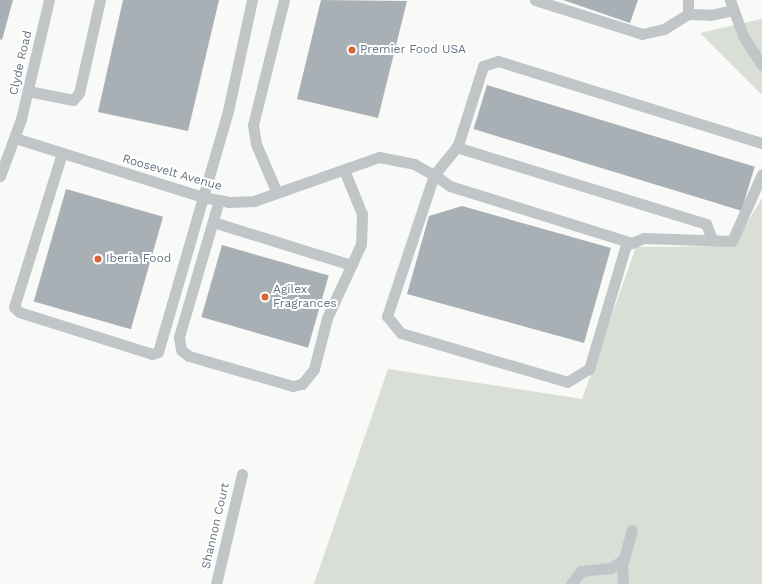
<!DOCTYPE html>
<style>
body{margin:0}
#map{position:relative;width:762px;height:584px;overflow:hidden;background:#f9f9f7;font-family:"Work Sans",sans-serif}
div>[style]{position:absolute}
.green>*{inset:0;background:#d9ded6}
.building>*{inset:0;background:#a8b0b6;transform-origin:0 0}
.minor>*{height:11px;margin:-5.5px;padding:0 5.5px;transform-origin:5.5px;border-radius:5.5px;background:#c0c5c8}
.dots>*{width:11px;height:11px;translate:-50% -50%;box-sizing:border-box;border:2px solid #fff;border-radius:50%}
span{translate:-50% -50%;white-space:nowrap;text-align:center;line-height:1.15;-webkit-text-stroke:4px #fff;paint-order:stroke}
.poi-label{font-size:12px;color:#667480}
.left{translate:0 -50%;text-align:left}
.street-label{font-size:12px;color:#667480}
</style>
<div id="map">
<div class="green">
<div style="clip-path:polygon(762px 19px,762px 95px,700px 33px)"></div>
<div style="clip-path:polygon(762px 198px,762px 584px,314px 584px,388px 369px,582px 399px,636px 247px,733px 246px)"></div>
</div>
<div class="building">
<div style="clip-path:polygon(0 0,13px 0,2px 40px,0 39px)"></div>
<div style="clip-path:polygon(123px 0,219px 0,188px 131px,98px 112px)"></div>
<div style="clip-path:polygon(321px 0,407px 1px,378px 118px,297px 99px)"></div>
<div style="clip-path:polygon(563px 0,638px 0,630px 23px)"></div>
<div style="left:487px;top:85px;width:280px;height:46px;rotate:17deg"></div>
<div style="left:66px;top:189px;width:101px;height:117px;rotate:16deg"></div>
<div style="clip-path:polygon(462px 206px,611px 248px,584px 343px,407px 294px,429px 216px)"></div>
<div style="left:222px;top:245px;width:111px;height:75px;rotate:16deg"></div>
</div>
<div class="minor">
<div style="left:535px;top:0;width:112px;rotate:17.6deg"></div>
<div style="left:642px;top:34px;width:23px;rotate:-13deg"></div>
<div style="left:664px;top:29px;width:28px;rotate:-32deg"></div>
<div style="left:688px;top:0;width:14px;rotate:90deg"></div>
<div style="left:688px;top:14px;width:23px;rotate:2deg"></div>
<div style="left:711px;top:15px;width:23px;rotate:-13deg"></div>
<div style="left:730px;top:0;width:38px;rotate:70deg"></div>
<div style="left:743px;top:36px;width:35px;rotate:57deg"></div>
<div style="left:28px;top:91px;width:46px;rotate:11.3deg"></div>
<div style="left:73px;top:100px;width:9px;rotate:-49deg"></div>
<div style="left:79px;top:93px;width:95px;rotate:-77.3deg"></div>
<div style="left:15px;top:138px;width:197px;rotate:17.4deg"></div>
<div style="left:203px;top:197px;width:26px;rotate:11deg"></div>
<div style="left:229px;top:202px;width:25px;rotate:-2deg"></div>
<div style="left:254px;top:201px;width:133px;rotate:-19.4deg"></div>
<div style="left:379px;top:157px;width:36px;rotate:11deg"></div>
<div style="left:414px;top:164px;width:23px;rotate:29deg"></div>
<div style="left:434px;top:175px;width:149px;rotate:108.4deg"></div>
<div style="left:387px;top:316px;width:22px;rotate:51deg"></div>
<div style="left:401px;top:333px;width:173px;rotate:16.4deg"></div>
<div style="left:567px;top:382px;width:26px;rotate:-31deg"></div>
<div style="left:589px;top:369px;width:129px;rotate:-73.4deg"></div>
<div style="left:626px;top:245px;width:19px;rotate:-21deg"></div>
<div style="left:644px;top:238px;width:88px;rotate:2deg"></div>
<div style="left:732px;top:241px;width:73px;rotate:-65.9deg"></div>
<div style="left:456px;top:147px;width:262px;rotate:17.1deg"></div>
<div style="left:706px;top:224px;width:18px;rotate:68deg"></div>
<div style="left:62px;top:153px;width:161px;rotate:107.3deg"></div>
<div style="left:14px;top:307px;width:7px;rotate:45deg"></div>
<div style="left:19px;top:312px;width:139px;rotate:17.5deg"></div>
<div style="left:152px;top:354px;width:6px;rotate:-18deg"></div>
<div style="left:158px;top:352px;width:251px;rotate:-73.8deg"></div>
<div style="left:228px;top:111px;width:114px;rotate:-77.8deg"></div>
<div style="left:0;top:176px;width:61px;rotate:-69.8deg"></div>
<div style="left:21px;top:119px;width:122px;rotate:-76.8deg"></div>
<div style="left:277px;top:193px;width:53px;rotate:-113.2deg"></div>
<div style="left:256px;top:144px;width:19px;rotate:-99deg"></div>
<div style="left:253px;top:125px;width:129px;rotate:-76.1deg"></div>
<div style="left:219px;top:200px;width:143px;rotate:106.3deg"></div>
<div style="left:179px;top:337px;width:13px;rotate:81deg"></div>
<div style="left:181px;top:350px;width:10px;rotate:37deg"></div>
<div style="left:189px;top:356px;width:108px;rotate:16.1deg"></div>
<div style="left:293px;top:386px;width:9px;rotate:-13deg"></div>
<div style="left:302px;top:384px;width:19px;rotate:-51deg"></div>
<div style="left:314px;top:369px;width:53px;rotate:-75.7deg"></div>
<div style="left:327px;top:318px;width:81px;rotate:-65.3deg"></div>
<div style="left:361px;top:244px;width:30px;rotate:-88deg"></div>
<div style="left:362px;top:214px;width:48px;rotate:-112.2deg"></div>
<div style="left:213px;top:222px;width:145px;rotate:17.3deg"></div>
<div style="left:632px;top:243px;width:191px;rotate:-162.6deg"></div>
<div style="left:450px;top:186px;width:19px;rotate:-145deg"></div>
<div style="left:434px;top:175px;width:38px;rotate:-51deg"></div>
<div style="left:458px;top:145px;width:83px;rotate:-72.4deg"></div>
<div style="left:483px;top:66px;width:16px;rotate:-18deg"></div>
<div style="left:498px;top:61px;width:276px;rotate:17.3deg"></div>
<div style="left:622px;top:561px;width:23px;rotate:88deg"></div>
<div style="left:216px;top:584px;width:113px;rotate:-76.7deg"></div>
<div style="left:571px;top:584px;width:16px;rotate:-52deg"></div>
<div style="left:581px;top:571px;width:30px;rotate:-6deg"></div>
<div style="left:611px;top:568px;width:16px;rotate:-35deg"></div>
<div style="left:624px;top:559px;width:30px;rotate:-75deg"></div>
</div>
<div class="dots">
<div style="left:352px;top:50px;background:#d96237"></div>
<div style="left:98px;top:259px;background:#d96237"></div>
<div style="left:265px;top:297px;background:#d96237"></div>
</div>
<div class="poi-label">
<span class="left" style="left:360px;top:50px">Premier Food USA</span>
<span class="left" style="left:106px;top:259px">Iberia Food</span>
<span class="left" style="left:273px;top:297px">Agilex<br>Fragrances</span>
</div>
<div class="street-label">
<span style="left:21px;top:63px;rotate:-77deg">Clyde Road</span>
<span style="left:172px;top:173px;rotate:16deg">Roosevelt Avenue</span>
<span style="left:216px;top:526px;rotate:-77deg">Shannon Court</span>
</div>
</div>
